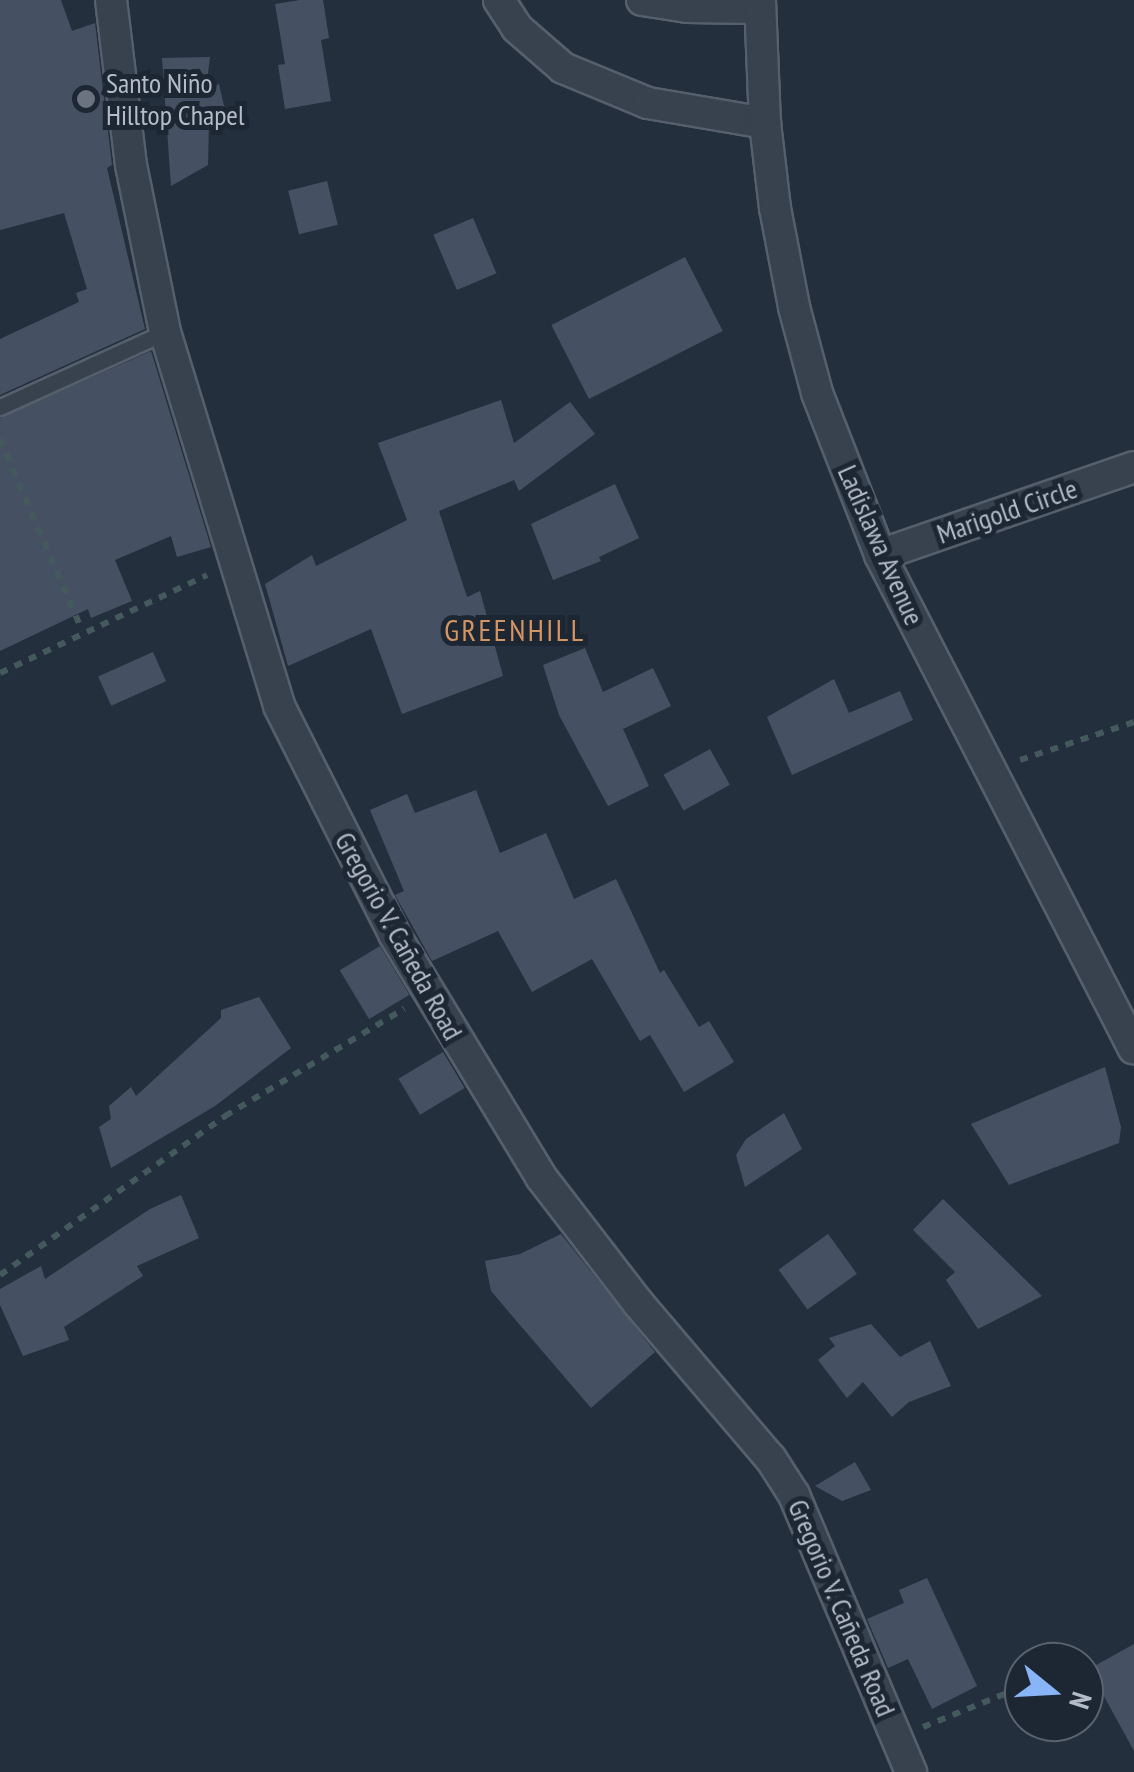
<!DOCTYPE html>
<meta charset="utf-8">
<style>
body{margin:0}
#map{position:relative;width:1134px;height:1772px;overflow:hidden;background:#242f3e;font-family:"PT Sans Narrow",sans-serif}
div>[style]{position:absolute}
.building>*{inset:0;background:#455162;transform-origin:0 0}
.path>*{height:6px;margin-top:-3px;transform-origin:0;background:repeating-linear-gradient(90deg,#44595c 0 8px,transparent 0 16px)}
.roads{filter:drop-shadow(2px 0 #565f6c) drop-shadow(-2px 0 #565f6c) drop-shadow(0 2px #565f6c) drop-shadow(0 -2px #565f6c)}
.service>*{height:15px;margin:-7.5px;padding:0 7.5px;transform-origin:7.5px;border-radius:7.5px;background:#38414e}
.minor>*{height:30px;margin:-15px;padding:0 15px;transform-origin:15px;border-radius:15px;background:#38414e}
.dots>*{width:28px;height:28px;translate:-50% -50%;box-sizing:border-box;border:5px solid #1d2633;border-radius:50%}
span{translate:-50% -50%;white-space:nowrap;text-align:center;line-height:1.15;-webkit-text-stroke:10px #1d2633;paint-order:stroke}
.poi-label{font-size:28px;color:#b4bcc9}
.left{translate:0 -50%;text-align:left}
.street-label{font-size:28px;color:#b4bcc9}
.neighbourhood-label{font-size:30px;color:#d59563;letter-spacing:2.5px}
.north{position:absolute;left:1004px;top:1642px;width:100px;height:100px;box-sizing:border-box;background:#1d2633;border:2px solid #59626f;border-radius:50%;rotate:108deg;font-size:28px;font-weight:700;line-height:40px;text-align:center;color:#b4bcc9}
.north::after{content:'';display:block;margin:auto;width:35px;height:45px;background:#8ab4f8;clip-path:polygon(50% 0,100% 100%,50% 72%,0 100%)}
</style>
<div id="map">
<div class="building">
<div style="clip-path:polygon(0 0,61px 0,72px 31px,95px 23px,112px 165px,107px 168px,145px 329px,0 395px,0 339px,79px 302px,76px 293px,87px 289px,64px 213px,0 230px)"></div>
<div style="clip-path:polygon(300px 0,323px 0,329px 38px,321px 40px,331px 101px,285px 109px,278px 65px,285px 64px,275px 4px)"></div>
<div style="clip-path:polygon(210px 57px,206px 89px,219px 84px,225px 110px,209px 118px,208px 165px,171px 186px,162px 58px)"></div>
<div style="left:327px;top:181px;width:45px;height:40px;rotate:76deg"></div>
<div style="left:473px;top:218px;width:60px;height:43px;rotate:67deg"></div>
<div style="left:685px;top:257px;width:83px;height:150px;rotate:63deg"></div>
<div style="clip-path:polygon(151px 351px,211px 547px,177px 557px,171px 536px,115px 560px,132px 601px,91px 618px,88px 609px,0 651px,0 418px)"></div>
<div style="clip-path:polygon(501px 400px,514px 443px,570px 402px,595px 434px,519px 491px,514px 480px,439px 511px,467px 597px,480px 591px,503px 676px,402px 714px,371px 629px,288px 666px,265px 584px,312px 555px,316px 566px,407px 520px,378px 443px)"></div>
<div style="clip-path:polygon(615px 484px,639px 538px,599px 557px,601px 561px,553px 580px,531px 524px)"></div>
<div style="clip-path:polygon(585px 648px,603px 692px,653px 668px,671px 706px,623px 729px,649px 786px,608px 806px,559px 715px,543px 665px)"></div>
<div style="left:153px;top:652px;width:32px;height:60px;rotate:66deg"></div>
<div style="clip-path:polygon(834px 679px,849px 713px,900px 691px,913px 720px,792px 775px,767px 717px)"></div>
<div style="left:710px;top:749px;width:41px;height:53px;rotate:61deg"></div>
<div style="clip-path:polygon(476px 790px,500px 853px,546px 833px,574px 899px,616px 879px,660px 973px,664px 970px,699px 1027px,709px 1021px,734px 1062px,684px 1092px,650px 1035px,640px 1041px,592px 959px,532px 992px,498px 931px,432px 961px,395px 895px,404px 891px,370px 810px,407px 794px,415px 813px)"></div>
<div style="left:380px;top:946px;width:57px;height:47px;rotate:59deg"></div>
<div style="clip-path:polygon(259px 997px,291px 1048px,215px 1106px,111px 1168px,99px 1127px,111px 1119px,109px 1106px,131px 1087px,136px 1096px,221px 1018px,221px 1010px)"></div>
<div style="left:443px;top:1052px;width:42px;height:52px;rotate:59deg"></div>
<div style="clip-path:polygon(1105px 1067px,1121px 1127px,1119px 1143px,1009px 1185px,971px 1124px)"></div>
<div style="clip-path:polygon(784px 1113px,802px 1149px,745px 1187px,736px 1155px,746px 1139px)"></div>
<div style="clip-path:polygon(181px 1195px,199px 1238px,137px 1266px,143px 1276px,64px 1327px,69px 1340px,23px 1356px,0 1305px,0 1289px,41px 1266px,45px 1279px,150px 1209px)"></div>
<div style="clip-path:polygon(943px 1199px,1042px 1296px,978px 1329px,946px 1280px,955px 1272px,913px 1230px)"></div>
<div style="clip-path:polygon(561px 1234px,655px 1352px,591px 1408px,491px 1291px,485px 1261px,520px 1254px)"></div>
<div style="left:828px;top:1234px;width:49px;height:61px;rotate:54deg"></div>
<div style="clip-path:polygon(871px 1324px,900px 1357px,930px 1341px,951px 1386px,909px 1402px,892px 1417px,863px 1382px,847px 1398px,818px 1360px,835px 1346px,829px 1338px)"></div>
<div style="clip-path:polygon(855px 1462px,871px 1490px,842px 1501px,815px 1486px)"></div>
<div style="clip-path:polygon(927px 1578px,977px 1686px,932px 1709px,908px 1659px,888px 1668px,867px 1619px,904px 1603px,899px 1590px)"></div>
<div style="clip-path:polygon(1134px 1644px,1134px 1751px,1089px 1669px)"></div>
</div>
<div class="path">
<div style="left:0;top:439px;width:208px;rotate:66.8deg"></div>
<div style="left:0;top:673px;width:229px;rotate:-25.3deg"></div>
<div style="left:1020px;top:760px;width:120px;rotate:-18.4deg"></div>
<div style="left:0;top:1275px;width:276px;rotate:-35.2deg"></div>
<div style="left:225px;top:1116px;width:209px;rotate:-30.9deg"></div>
<div style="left:923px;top:1727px;width:109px;rotate:-22.1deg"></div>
</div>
<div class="roads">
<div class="service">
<div style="left:0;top:407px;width:181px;rotate:-24.4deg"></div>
</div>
<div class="minor">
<div style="left:111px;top:0;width:166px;rotate:83.1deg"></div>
<div style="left:131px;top:165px;width:170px;rotate:78.5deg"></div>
<div style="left:165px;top:332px;width:391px;rotate:73deg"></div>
<div style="left:279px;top:706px;width:255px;rotate:63.2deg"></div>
<div style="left:394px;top:934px;width:284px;rotate:58.8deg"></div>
<div style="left:541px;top:1177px;width:159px;rotate:52.4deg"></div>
<div style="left:638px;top:1303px;width:205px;rotate:49.6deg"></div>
<div style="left:771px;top:1459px;width:43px;rotate:57.4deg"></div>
<div style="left:794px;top:1495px;width:301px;rotate:67.1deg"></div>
<div style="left:499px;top:0;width:33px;rotate:57deg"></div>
<div style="left:517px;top:28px;width:61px;rotate:41deg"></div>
<div style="left:563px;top:68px;width:92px;rotate:22.4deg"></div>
<div style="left:648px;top:103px;width:119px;rotate:9.7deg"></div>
<div style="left:642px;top:0;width:46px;rotate:8.8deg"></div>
<div style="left:687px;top:7px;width:73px;rotate:0.8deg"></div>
<div style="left:760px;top:0;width:123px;rotate:87.7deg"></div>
<div style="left:765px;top:123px;width:86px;rotate:83.3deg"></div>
<div style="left:775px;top:208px;width:101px;rotate:79.1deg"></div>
<div style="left:794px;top:307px;width:89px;rotate:75deg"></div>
<div style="left:817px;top:393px;width:174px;rotate:68.7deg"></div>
<div style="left:880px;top:555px;width:555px;rotate:62.79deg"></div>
<div style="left:880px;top:555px;width:269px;rotate:-19.1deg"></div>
</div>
</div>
<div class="dots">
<div style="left:86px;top:99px;background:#6b7280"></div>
</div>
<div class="poi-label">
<span class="left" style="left:106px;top:99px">Santo Niño<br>Hilltop Chapel</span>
</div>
<div class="street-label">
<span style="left:1007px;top:511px;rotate:-19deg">Marigold Circle</span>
<span style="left:881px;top:545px;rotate:66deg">Ladislawa Avenue</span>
<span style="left:399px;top:936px;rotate:61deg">Gregorio V. Cañeda Road</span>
<span style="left:842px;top:1608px;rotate:67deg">Gregorio V. Cañeda Road</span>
</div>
<div class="neighbourhood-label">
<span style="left:515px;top:630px">GREENHILL</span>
</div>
<div class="north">N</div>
</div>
